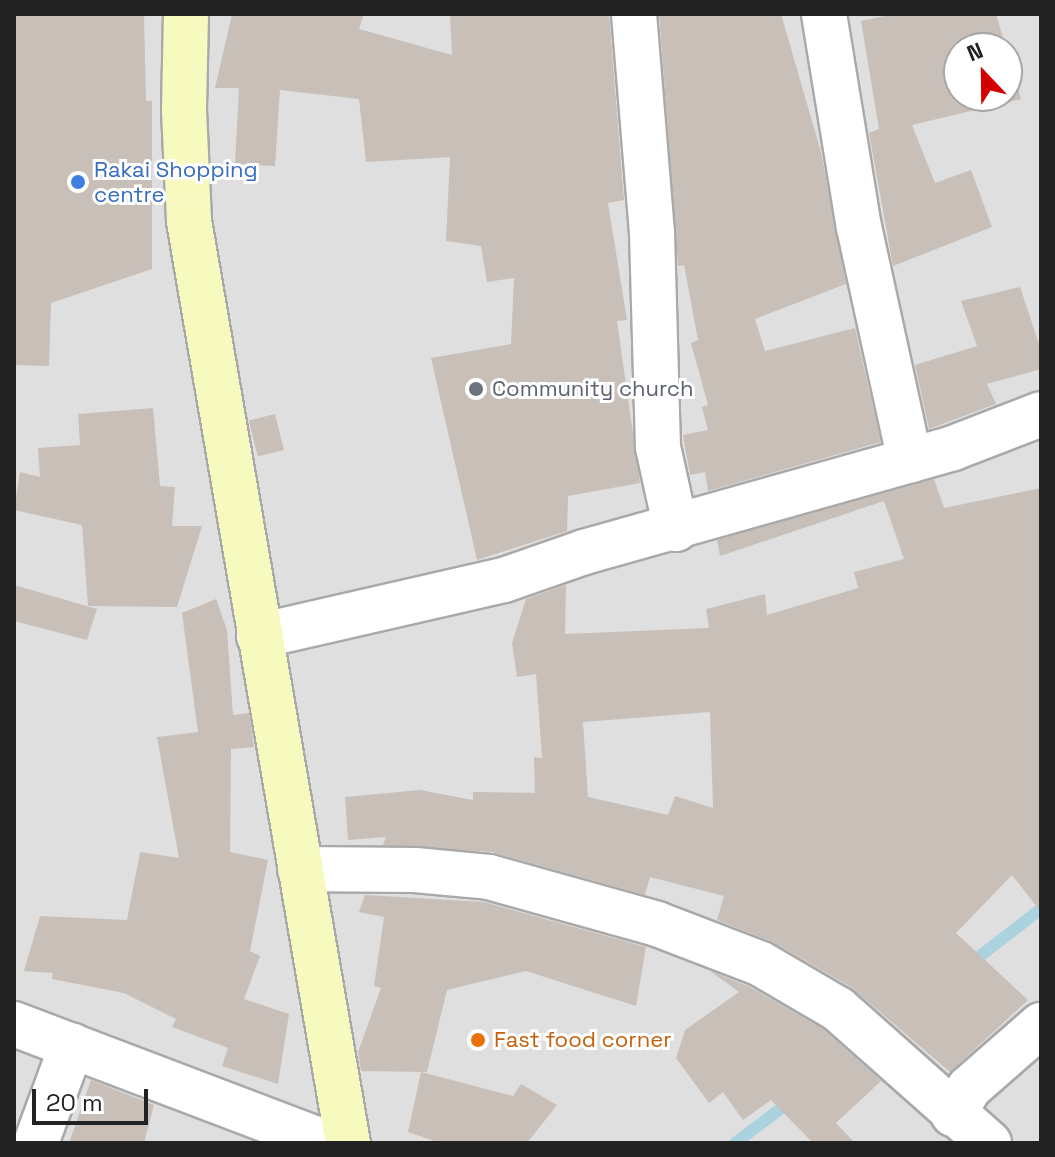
<!DOCTYPE html>
<style>
body{margin:0}
#map{position:relative;width:1055px;height:1157px;overflow:hidden;background:#f2efe9;font-family:"Space Grotesk",sans-serif}
div>[style]{position:absolute}
.residential>*{inset:0;background:#e0dfdf}
.stream>*{height:12px;margin:-6px;padding:0 6px;transform-origin:6px;border-radius:6px;background:#aad3df}
.building>*{inset:0;background:#c7bfb8;transform-origin:0 0}
.roads{filter:drop-shadow(2px 0 #a9a9a9) drop-shadow(-2px 0 #a9a9a9) drop-shadow(0 2px #a9a9a9) drop-shadow(0 -2px #a9a9a9)}
.street>*{height:44px;margin:-22px;padding:0 22px;transform-origin:22px;border-radius:22px;background:#fff}
.secondary>*{height:44px;margin:-22px;padding:0 22px;transform-origin:22px;border-radius:22px;background:#f7fabf}
.dots>*{width:22px;height:22px;translate:-50% -50%;box-sizing:border-box;border:4px solid #fff;border-radius:50%}
span{translate:-50% -50%;white-space:nowrap;text-align:center;line-height:1.15;-webkit-text-stroke:6px #fff;paint-order:stroke}
.shop-label{font-size:22px;color:#366cbe}
.left{translate:0 -50%;text-align:left}
.worship-label{font-size:22px;color:#5b616d}
.food-label{font-size:22px;color:#c56008}
.frame{position:absolute;inset:0;border:16px solid #222;pointer-events:none}
.north{position:absolute;left:943px;top:32px;width:80px;height:80px;box-sizing:border-box;background:#fff;border:2px solid #a7a7a7;border-radius:50%;rotate:338deg;font-size:22px;font-weight:700;line-height:32px;text-align:center;color:#222}
.north::after{content:'';display:block;margin:auto;width:28px;height:36px;background:#d40000;clip-path:polygon(50% 0,100% 100%,50% 72%,0 100%)}
.scale{position:absolute;left:32px;top:1089px;width:116px;height:36px;box-sizing:border-box;border:4px solid #222;border-top:0;padding-left:10px;font-size:24px;line-height:28px;white-space:nowrap;color:#222;-webkit-text-stroke:6px #fff;paint-order:stroke}
</style>
<div id="map">
<div class="residential">
<div style="clip-path:polygon(evenodd,14px 14px,1041px 14px,1041px 1143px,14px 1143px,14px 14px,959px 48px,1007px 48px,1007px 96px,959px 96px,959px 48px)"></div>
</div>
<div class="stream">
<div style="left:967px;top:966px;width:93px;rotate:-37.6deg"></div>
<div style="left:735px;top:1143px;width:70px;rotate:-36.9deg"></div>
</div>
<div class="building">
<div style="clip-path:polygon(14px 14px,144px 14px,146px 101px,152px 101px,152px 269px,51px 303px,49px 366px,14px 365px)"></div>
<div style="clip-path:polygon(232px 14px,364px 14px,359px 29px,452px 55px,450px 14px,609px 14px,624px 200px,608px 203px,627px 320px,617px 321px,640px 483px,568px 496px,567px 531px,477px 560px,431px 358px,511px 344px,514px 278px,487px 282px,481px 246px,446px 241px,450px 157px,366px 162px,359px 99px,280px 90px,275px 166px,235px 164px,239px 88px,215px 88px)"></div>
<div style="clip-path:polygon(659px 14px,781px 14px,821px 152px,846px 284px,755px 319px,765px 351px,855px 328px,881px 442px,708px 491px,705px 472px,690px 475px,683px 435px,708px 430px,702px 407px,708px 405px,691px 343px,698px 340px,684px 265px,678px 266px)"></div>
<div style="clip-path:polygon(894px 14px,996px 14px,1006px 48px,959px 48px,959px 96px,1007px 96px,1007px 51px,1021px 99px,912px 125px,935px 183px,971px 170px,992px 227px,893px 266px,869px 133px,879px 129px,861px 21px)"></div>
<div style="clip-path:polygon(1020px 287px,1041px 350px,1041px 369px,987px 384px,996px 404px,929px 429px,915px 365px,977px 346px,961px 301px)"></div>
<div style="clip-path:polygon(153px 408px,160px 486px,175px 487px,172px 526px,202px 526px,177px 607px,88px 606px,82px 525px,14px 510px,20px 472px,40px 477px,38px 448px,80px 445px,78px 414px)"></div>
<div style="left:275px;top:414px;width:37px;height:27px;rotate:76deg"></div>
<div style="clip-path:polygon(evenodd,934px 479px,944px 508px,1041px 488px,1041px 912px,1012px 875px,956px 933px,1028px 1000px,950px 1072px,851px 987px,773px 942px,717px 920px,724px 896px,650px 877px,645px 895px,492px 852px,383px 845px,386px 837px,348px 840px,345px 797px,420px 790px,473px 800px,473px 792px,535px 793px,534px 757px,542px 758px,536px 674px,517px 677px,512px 643px,526px 599px,566px 585px,565px 634px,709px 628px,706px 609px,765px 594px,767px 615px,858px 588px,854px 572px,904px 559px,884px 501px,720px 556px,717px 540px,934px 479px,710px 712px,713px 808px,675px 796px,668px 815px,588px 797px,583px 722px,710px 712px)"></div>
<div style="clip-path:polygon(14px 585px,97px 609px,87px 640px,14px 621px)"></div>
<div style="clip-path:polygon(216px 599px,227px 630px,233px 715px,249px 713px,254px 747px,231px 749px,230px 852px,268px 860px,250px 951px,260px 956px,244px 999px,289px 1014px,278px 1084px,222px 1066px,228px 1048px,172px 1027px,176px 1019px,124px 993px,52px 979px,53px 973px,24px 971px,40px 916px,127px 920px,140px 852px,179px 858px,157px 737px,198px 732px,182px 613px)"></div>
<div style="clip-path:polygon(365px 895px,484px 902px,646px 947px,636px 1006px,526px 971px,447px 990px,427px 1072px,361px 1071px,358px 1052px,381px 988px,374px 986px,384px 917px,359px 912px)"></div>
<div style="clip-path:polygon(710px 971px,750px 987px,823px 1029px,881px 1081px,836px 1123px,855px 1143px,813px 1143px,771px 1100px,743px 1120px,723px 1092px,709px 1103px,676px 1058px,685px 1030px,739px 992px)"></div>
<div style="clip-path:polygon(421px 1072px,513px 1096px,521px 1084px,557px 1105px,527px 1143px,440px 1143px,408px 1132px)"></div>
<div style="clip-path:polygon(91px 1080px,154px 1105px,144px 1143px,69px 1143px)"></div>
</div>
<div class="roads">
<div class="street">
<div style="left:634px;top:14px;width:220px;rotate:85.3deg"></div>
<div style="left:652px;top:233px;width:214px;rotate:88.4deg"></div>
<div style="left:658px;top:447px;width:84px;rotate:77.6deg"></div>
<div style="left:824px;top:14px;width:216px;rotate:80.7deg"></div>
<div style="left:859px;top:227px;width:239px;rotate:77.7deg"></div>
<div style="left:259px;top:636px;width:251px;rotate:-12.9deg"></div>
<div style="left:504px;top:580px;width:85px;rotate:-19.3deg"></div>
<div style="left:584px;top:552px;width:383px;rotate:-15.7deg"></div>
<div style="left:953px;top:448px;width:94px;rotate:-21.1deg"></div>
<div style="left:300px;top:869px;width:115px;rotate:0.5deg"></div>
<div style="left:415px;top:870px;width:74px;rotate:5.4deg"></div>
<div style="left:489px;top:877px;width:174px;rotate:15.6deg"></div>
<div style="left:657px;top:924px;width:111px;rotate:21deg"></div>
<div style="left:761px;top:964px;width:89px;rotate:30.3deg"></div>
<div style="left:838px;top:1009px;width:202px;rotate:41.6deg"></div>
<div style="left:14px;top:1024px;width:335px;rotate:20.8deg"></div>
<div style="left:953px;top:1114px;width:31px;rotate:-58deg"></div>
<div style="left:969px;top:1088px;width:96px;rotate:-41.2deg"></div>
<div style="left:36px;top:1143px;width:104px;rotate:-69.8deg"></div>
</div>
<div class="secondary">
<div style="left:186px;top:14px;width:96px;rotate:91.2deg"></div>
<div style="left:184px;top:110px;width:111px;rotate:87.4deg"></div>
<div style="left:189px;top:221px;width:936px;rotate:80.22deg"></div>
</div>
</div>
<div class="dots">
<div style="left:78px;top:182px;background:#3f7fe0"></div>
<div style="left:476px;top:389px;background:#6b7280"></div>
<div style="left:478px;top:1040px;background:#e8710a"></div>
</div>
<div class="shop-label">
<span class="left" style="left:94px;top:182px">Rakai Shopping<br>centre</span>
</div>
<div class="worship-label">
<span class="left" style="left:492px;top:389px">Community church</span>
</div>
<div class="food-label">
<span class="left" style="left:494px;top:1040px">Fast food corner</span>
</div>
<div class="frame"></div>
<div class="north">N</div>
<div class="scale">20 m</div>
</div>
